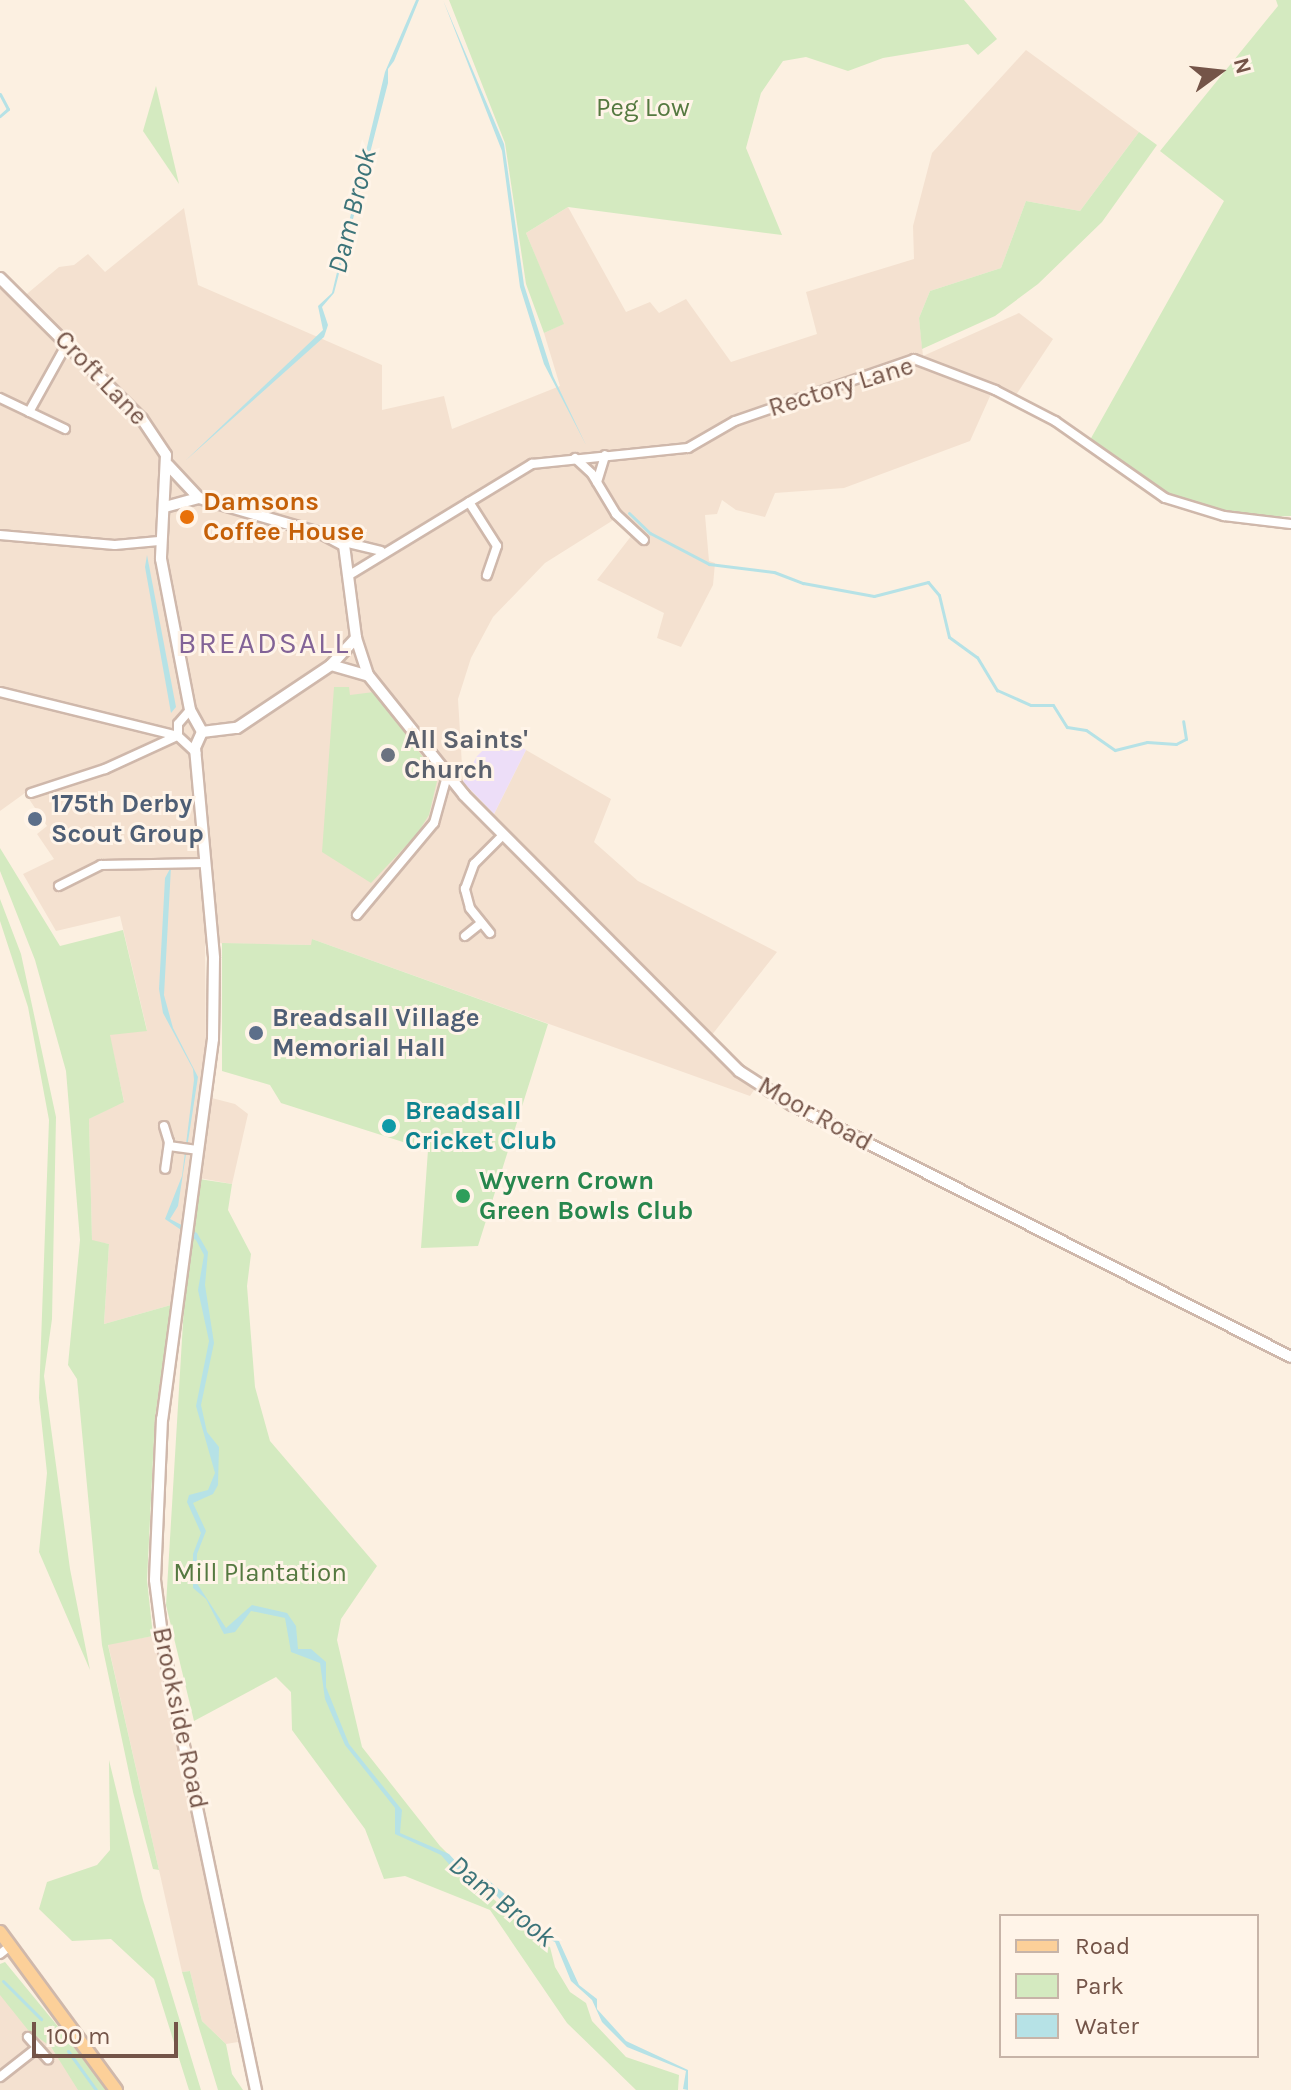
<!DOCTYPE html>
<style>
body{margin:0}
#map{position:relative;width:1291px;height:2090px;overflow:hidden;background:#fcf0e1;font-family:Karla,sans-serif}
div>[style]{position:absolute}
.residential>*{inset:0;background:#f4e1d0}
.education>*{inset:0;background:#eddef8}
.green>*{inset:0;background:#d4eac0}
.water>*{inset:0;background:#b6e2e6}
.stream>*{height:3px;margin:-1.5px;padding:0 1.5px;transform-origin:1.5px;border-radius:1.5px;background:#b6e2e6}
.roads{filter:drop-shadow(2px 0 #cfb8ab) drop-shadow(-2px 0 #cfb8ab) drop-shadow(0 2px #cfb8ab) drop-shadow(0 -2px #cfb8ab)}
.minor>*{height:8px;margin:-4px;padding:0 4px;transform-origin:4px;border-radius:4px;background:#fff}
.tertiary>*{height:10px;margin:-5px;padding:0 5px;transform-origin:5px;border-radius:5px;background:#fff}
.primary>*{height:12px;margin:-6px;padding:0 6px;transform-origin:6px;border-radius:6px;background:#fcd099}
.dots>*{width:22px;height:22px;translate:-50% -50%;box-sizing:border-box;border:4px solid #fff4e8;border-radius:50%}
span{translate:-50% -50%;white-space:nowrap;text-align:center;line-height:1.15;-webkit-text-stroke:6px #fff4e8;paint-order:stroke}
.park-label{font-size:26px;color:#557940}
.street-label{font-size:26px;color:#745448}
.food-label{font-size:26px;color:#c56008;font-weight:700}
.left{translate:0 -50%;text-align:left}
.worship-label{font-size:26px;color:#5b616d;font-weight:700}
.service-label{font-size:26px;color:#4e5e75;font-weight:700}
.culture-label{font-size:26px;color:#0d838f;font-weight:700}
.leisure-label{font-size:26px;color:#27864d;font-weight:700}
.water-label{font-size:28px;color:#3c7479;font-style:italic}
.quarter-label{font-size:30px;color:#826397;letter-spacing:2px}
.legend{position:absolute;left:999px;top:1914px;width:260px;height:144px;box-sizing:border-box;background:#fff4e8;border:2px solid #c7b4a8;margin:0;padding:10px 14px;list-style:none;font-size:24px;color:#745448}
.legend li{display:flex;align-items:center;gap:16px;height:40px}
.legend b{width:40px;border:2px solid #c7b4a8}
.north{position:absolute;left:1179px;top:32px;width:80px;height:80px;-webkit-text-stroke:6px #fff4e8;paint-order:stroke;rotate:75deg;font-size:22px;font-weight:700;line-height:32px;text-align:center;color:#745448}
.north::after{content:'';display:block;margin:auto;width:28px;height:36px;background:#745448;clip-path:polygon(50% 0,100% 100%,50% 72%,0 100%)}
.scale{position:absolute;left:32px;top:2022px;width:146px;height:36px;box-sizing:border-box;border:4px solid #745448;border-top:0;padding-left:10px;font-size:24px;line-height:28px;white-space:nowrap;color:#745448;-webkit-text-stroke:6px #fff4e8;paint-order:stroke}
</style>
<div id="map">
<div class="residential">
<div style="clip-path:polygon(1026px 50px,1139px 132px,1080px 211px,1026px 201px,1001px 268px,930px 291px,919px 318px,923px 356px,1019px 313px,1053px 339px,1016px 395px,995px 385px,970px 441px,844px 488px,775px 493px,765px 517px,736px 510px,722px 500px,717px 514px,705px 515px,709px 561px,715px 563px,713px 585px,681px 647px,657px 638px,664px 613px,597px 580px,632px 535px,615px 519px,545px 563px,493px 617px,471px 658px,458px 699px,463px 782px,494px 814px,526px 750px,611px 799px,594px 842px,638px 881px,777px 952px,704px 1045px,754px 1090px,750px 1096px,312px 939px,312px 945px,205px 943px,206px 1050px,200px 1095px,235px 1104px,248px 1114px,232px 1184px,188px 1176px,171px 1305px,104px 1324px,109px 1244px,92px 1241px,89px 1119px,124px 1101px,109px 1034px,147px 1030px,120px 916px,56px 931px,23px 874px,54px 859px,37px 834px,47px 826px,25px 793px,0 811px,0 288px,16px 303px,59px 267px,74px 265px,88px 254px,105px 272px,184px 208px,198px 285px,382px 365px,382px 410px,444px 396px,452px 429px,560px 386px,544px 333px,563px 324px,526px 233px,568px 207px,626px 312px,650px 302px,659px 313px,686px 299px,731px 362px,817px 334px,806px 292px,914px 259px,913px 226px,932px 153px)"></div>
<div style="clip-path:polygon(153px 1636px,199px 1847px,238px 2042px,226px 2044px,202px 2021px,190px 1971px,182px 1972px,108px 1644px)"></div>
<div style="clip-path:polygon(0 1994px,46px 2040px,80px 2090px,0 2090px)"></div>
</div>
<div class="education">
<div style="clip-path:polygon(501px 733px,526px 750px,494px 814px,463px 782px,477px 756px)"></div>
</div>
<div class="green">
<div style="clip-path:polygon(449px 0,964px 0,997px 39px,978px 55px,968px 44px,883px 58px,848px 71px,806px 57px,783px 61px,761px 93px,746px 148px,782px 235px,568px 207px,526px 233px,564px 324px,544px 333px,526px 284px,505px 143px)"></div>
<div style="clip-path:polygon(1276px 0,1291px 0,1291px 516px,1263px 517px,1185px 507px,1090px 440px,1224px 201px,1160px 151px,1278px 6px)"></div>
<div style="clip-path:polygon(156px 86px,179px 184px,143px 131px)"></div>
<div style="clip-path:polygon(1139px 132px,1157px 145px,1102px 222px,1038px 284px,995px 316px,922px 349px,919px 318px,930px 291px,1001px 268px,1026px 201px,1080px 211px)"></div>
<div style="clip-path:polygon(334px 687px,349px 687px,350px 695px,374px 692px,438px 777px,429px 815px,417px 834px,371px 883px,322px 852px)"></div>
<div style="clip-path:polygon(0 848px,60px 946px,123px 930px,147px 1031px,110px 1035px,124px 1102px,89px 1119px,92px 1240px,109px 1244px,104px 1324px,171px 1305px,155px 1418px,147px 1580px,153px 1636px,108px 1645px,159px 1870px,153px 1869px,133px 1792px,102px 1645px,77px 1379px,68px 1365px,80px 1240px,66px 1071px,35px 960px,0 871px)"></div>
<div style="clip-path:polygon(0 899px,21px 954px,56px 1117px,52px 1319px,44px 1376px,70px 1569px,90px 1670px,39px 1552px,47px 1473px,39px 1398px,49px 1120px,28px 1007px,0 921px)"></div>
<div style="clip-path:polygon(312px 939px,548px 1024px,478px 1246px,421px 1248px,428px 1150px,281px 1103px,270px 1085px,222px 1071px,222px 943px,311px 945px)"></div>
<div style="clip-path:polygon(199px 1179px,232px 1184px,228px 1210px,251px 1254px,247px 1286px,255px 1387px,270px 1441px,377px 1566px,341px 1619px,337px 1640px,362px 1747px,440px 1846px,538px 1943px,550px 1947px,555px 1967px,570px 1992px,586px 2003px,592px 2021px,626px 2057px,679px 2075px,678px 2090px,636px 2090px,567px 2023px,490px 1910px,405px 1876px,384px 1879px,365px 1829px,292px 1730px,291px 1692px,276px 1677px,194px 1721px,166px 1605px,184px 1306px)"></div>
<div style="clip-path:polygon(109px 1760px,143px 1900px,201px 2090px,189px 2090px,154px 1979px,111px 1939px,72px 1941px,39px 1909px,47px 1882px,97px 1865px,110px 1850px)"></div>
<div style="clip-path:polygon(5px 1962px,65px 2035px,106px 2090px,78px 2090px,51px 2047px,28px 2030px,0 1995px,0 1964px)"></div>
<div style="clip-path:polygon(190px 1971px,202px 2021px,226px 2044px,232px 2074px,243px 2090px,218px 2090px,182px 1972px)"></div>
</div>
<div class="water">
<div style="clip-path:polygon(416px 0,419px 0,394px 61px,388px 69px,388px 83px,334px 293px,322px 307px,328px 325px,324px 337px,185px 461px,323px 330px,318px 306px,332px 293px,385px 72px)"></div>
<div style="clip-path:polygon(443px 0,504px 144px,524px 285px,553px 376px,586px 445px,544px 364px,520px 287px,502px 151px)"></div>
<div style="clip-path:polygon(147px 555px,176px 707px,171px 713px,145px 567px)"></div>
<div style="clip-path:polygon(171px 867px,164px 995px,173px 1028px,198px 1077px,178px 1206px,170px 1219px,197px 1233px,208px 1252px,205px 1285px,214px 1343px,201px 1405px,207px 1432px,219px 1447px,218px 1485px,213px 1494px,193px 1503px,206px 1531px,197px 1554px,196px 1582px,226px 1628px,252px 1605px,287px 1613px,296px 1626px,298px 1649px,311px 1649px,326px 1662px,326px 1687px,349px 1744px,402px 1810px,400px 1833px,449px 1854px,468px 1875px,487px 1879px,519px 1906px,537px 1930px,559px 1941px,579px 1985px,597px 1999px,597px 2009px,626px 2041px,688px 2070px,688px 2090px,683px 2089px,686px 2071px,627px 2047px,602px 2022px,592px 2000px,571px 1981px,555px 1942px,531px 1931px,484px 1883px,464px 1881px,441px 1855px,395px 1834px,395px 1808px,345px 1745px,325px 1699px,320px 1663px,291px 1652px,285px 1618px,251px 1611px,235px 1632px,224px 1634px,206px 1599px,193px 1588px,193px 1554px,201px 1533px,187px 1502px,189px 1495px,208px 1490px,215px 1473px,196px 1406px,209px 1341px,198px 1290px,204px 1255px,196px 1240px,165px 1219px,182px 1176px,194px 1080px,193px 1069px,163px 1013px,159px 989px,165px 878px)"></div>
</div>
<div class="stream">
<div style="left:0;top:94px;width:17px;rotate:62deg"></div>
<div style="left:8px;top:109px;width:11px;rotate:139deg"></div>
<div style="left:629px;top:513px;width:29px;rotate:44deg"></div>
<div style="left:650px;top:533px;width:67px;rotate:27.7deg"></div>
<div style="left:709px;top:564px;width:65px;rotate:7deg"></div>
<div style="left:774px;top:572px;width:31px;rotate:21deg"></div>
<div style="left:803px;top:583px;width:72px;rotate:10.4deg"></div>
<div style="left:874px;top:596px;width:56px;rotate:-14.5deg"></div>
<div style="left:928px;top:582px;width:17px;rotate:50deg"></div>
<div style="left:939px;top:595px;width:43px;rotate:76.6deg"></div>
<div style="left:949px;top:637px;width:34px;rotate:36deg"></div>
<div style="left:977px;top:657px;width:39px;rotate:59deg"></div>
<div style="left:997px;top:690px;width:37px;rotate:24deg"></div>
<div style="left:1031px;top:705px;width:22px"></div>
<div style="left:1053px;top:705px;width:26px;rotate:58deg"></div>
<div style="left:1067px;top:727px;width:19px;rotate:9deg"></div>
<div style="left:1086px;top:730px;width:35px;rotate:35deg"></div>
<div style="left:1115px;top:750px;width:33px;rotate:-14deg"></div>
<div style="left:1147px;top:742px;width:29px;rotate:4deg"></div>
<div style="left:1176px;top:744px;width:11px;rotate:-27deg"></div>
<div style="left:1186px;top:739px;width:18px;rotate:-99deg"></div>
<div style="left:3px;top:1981px;width:54px;rotate:45deg"></div>
<div style="left:68px;top:2051px;width:48px;rotate:54.3deg"></div>
</div>
<div class="roads">
<div class="minor">
<div style="left:0;top:398px;width:72px;rotate:25.5deg"></div>
<div style="left:29px;top:412px;width:80px;rotate:-60.9deg"></div>
<div style="left:575px;top:458px;width:23px;rotate:43deg"></div>
<div style="left:592px;top:474px;width:47px;rotate:59deg"></div>
<div style="left:616px;top:514px;width:38px;rotate:43deg"></div>
<div style="left:597px;top:482px;width:28px;rotate:-73deg"></div>
<div style="left:469px;top:502px;width:52px;rotate:57.5deg"></div>
<div style="left:497px;top:546px;width:31px;rotate:109deg"></div>
<div style="left:0;top:535px;width:115px;rotate:5deg"></div>
<div style="left:115px;top:545px;width:44px;rotate:-5.2deg"></div>
<div style="left:340px;top:541px;width:42px;rotate:13.7deg"></div>
<div style="left:351px;top:574px;width:212px;rotate:-31.3deg"></div>
<div style="left:532px;top:464px;width:157px;rotate:-5.9deg"></div>
<div style="left:688px;top:448px;width:54px;rotate:-29.9deg"></div>
<div style="left:735px;top:421px;width:189px;rotate:-19.1deg"></div>
<div style="left:914px;top:359px;width:87px;rotate:20.9deg"></div>
<div style="left:995px;top:390px;width:68px;rotate:27.3deg"></div>
<div style="left:1055px;top:421px;width:134px;rotate:35deg"></div>
<div style="left:1165px;top:498px;width:62px;rotate:17deg"></div>
<div style="left:1224px;top:516px;width:67px;rotate:6.8deg"></div>
<div style="left:0;top:692px;width:183px;rotate:13.9deg"></div>
<div style="left:190px;top:710px;width:18px;rotate:131deg"></div>
<div style="left:178px;top:724px;width:12px;rotate:90deg"></div>
<div style="left:178px;top:736px;width:25px;rotate:43deg"></div>
<div style="left:31px;top:793px;width:78px;rotate:-18deg"></div>
<div style="left:105px;top:769px;width:79px;rotate:-24.6deg"></div>
<div style="left:59px;top:886px;width:47px;rotate:-26.6deg"></div>
<div style="left:101px;top:865px;width:104px;rotate:-1.1deg"></div>
<div style="left:357px;top:915px;width:120px;rotate:-50.1deg"></div>
<div style="left:434px;top:823px;width:49px;rotate:-74.5deg"></div>
<div style="left:490px;top:933px;width:32px;rotate:-129deg"></div>
<div style="left:470px;top:908px;width:20px;rotate:-105deg"></div>
<div style="left:465px;top:889px;width:27px;rotate:-70deg"></div>
<div style="left:474px;top:864px;width:41px;rotate:-45deg"></div>
<div style="left:465px;top:936px;width:21px;rotate:-39deg"></div>
<div style="left:164px;top:1126px;width:17px;rotate:73deg"></div>
<div style="left:169px;top:1142px;width:27px;rotate:98deg"></div>
<div style="left:169px;top:1146px;width:28px;rotate:8deg"></div>
<div style="left:0;top:1954px;width:13px;rotate:-39deg"></div>
<div style="left:28px;top:2037px;width:30px;rotate:48deg"></div>
<div style="left:0;top:2077px;width:47px;rotate:-38.1deg"></div>
</div>
<div class="tertiary">
<div style="left:0;top:278px;width:200px;rotate:44.8deg"></div>
<div style="left:142px;top:419px;width:43px;rotate:56.3deg"></div>
<div style="left:166px;top:455px;width:104px;rotate:92.8deg"></div>
<div style="left:161px;top:559px;width:154px;rotate:79.1deg"></div>
<div style="left:190px;top:710px;width:25px;rotate:61deg"></div>
<div style="left:168px;top:465px;width:45px;rotate:46.8deg"></div>
<div style="left:199px;top:498px;width:129px;rotate:16.2deg"></div>
<div style="left:323px;top:534px;width:24px;rotate:28deg"></div>
<div style="left:344px;top:545px;width:94px;rotate:82.6deg"></div>
<div style="left:356px;top:638px;width:39px;rotate:72deg"></div>
<div style="left:368px;top:675px;width:154px;rotate:51.3deg"></div>
<div style="left:464px;top:795px;width:390px;rotate:45.1deg"></div>
<div style="left:739px;top:1071px;width:63px;rotate:32.7deg"></div>
<div style="left:792px;top:1105px;width:559px;rotate:26.79deg"></div>
<div style="left:165px;top:507px;width:35px;rotate:-15deg"></div>
<div style="left:331px;top:665px;width:37px;rotate:16deg"></div>
<div style="left:202px;top:732px;width:17px;rotate:114deg"></div>
<div style="left:195px;top:748px;width:211px;rotate:84.8deg"></div>
<div style="left:214px;top:958px;width:81px;rotate:90.7deg"></div>
<div style="left:213px;top:1039px;width:383px;rotate:97.6deg"></div>
<div style="left:162px;top:1419px;width:161px;rotate:92.5deg"></div>
<div style="left:155px;top:1580px;width:71px;rotate:82.7deg"></div>
<div style="left:164px;top:1650px;width:450px;rotate:78.2deg"></div>
<div style="left:202px;top:732px;width:35px;rotate:-7deg"></div>
<div style="left:237px;top:728px;width:113px;rotate:-33.8deg"></div>
<div style="left:331px;top:665px;width:37px;rotate:-47deg"></div>
</div>
<div class="primary">
<div style="left:0;top:1932px;width:196px;rotate:53.7deg"></div>
</div>
</div>
<div class="dots">
<div style="left:187px;top:517px;background:#e8710a"></div>
<div style="left:388px;top:755px;background:#6b7280"></div>
<div style="left:35px;top:819px;background:#5c6f8a"></div>
<div style="left:256px;top:1033px;background:#5c6f8a"></div>
<div style="left:389px;top:1126px;background:#0f9aa8"></div>
<div style="left:463px;top:1196px;background:#2e9e5b"></div>
</div>
<div class="park-label">
<span style="left:643px;top:108px">Peg Low</span>
<span style="left:260px;top:1573px">Mill Plantation</span>
</div>
<div class="street-label">
<span style="left:101px;top:378px;rotate:46deg">Croft Lane</span>
<span style="left:841px;top:387px;rotate:-17deg">Rectory Lane</span>
<span style="left:815px;top:1114px;rotate:29deg">Moor Road</span>
<span style="left:180px;top:1718px;rotate:78deg">Brookside Road</span>
</div>
<div class="food-label">
<span class="left" style="left:203px;top:517px">Damsons<br>Coffee House</span>
</div>
<div class="worship-label">
<span class="left" style="left:404px;top:755px">All Saints'<br>Church</span>
</div>
<div class="service-label">
<span class="left" style="left:51px;top:819px">175th Derby<br>Scout Group</span>
<span class="left" style="left:272px;top:1033px">Breadsall Village<br>Memorial Hall</span>
</div>
<div class="culture-label">
<span class="left" style="left:405px;top:1126px">Breadsall<br>Cricket Club</span>
</div>
<div class="leisure-label">
<span class="left" style="left:479px;top:1196px">Wyvern Crown<br>Green Bowls Club</span>
</div>
<div class="water-label">
<span style="left:352px;top:211px;rotate:-76deg">Dam Brook</span>
<span style="left:502px;top:1901px;rotate:39deg">Dam Brook</span>
</div>
<div class="quarter-label">
<span style="left:264px;top:643px">BREADSALL</span>
</div>
<ul class="legend">
<li><b style="height:10px;background:#fcd099"></b>Road</li>
<li><b style="height:22px;background:#d4eac0"></b>Park</li>
<li><b style="height:22px;background:#b6e2e6"></b>Water</li>
</ul>
<div class="north">N</div>
<div class="scale">100 m</div>
</div>
